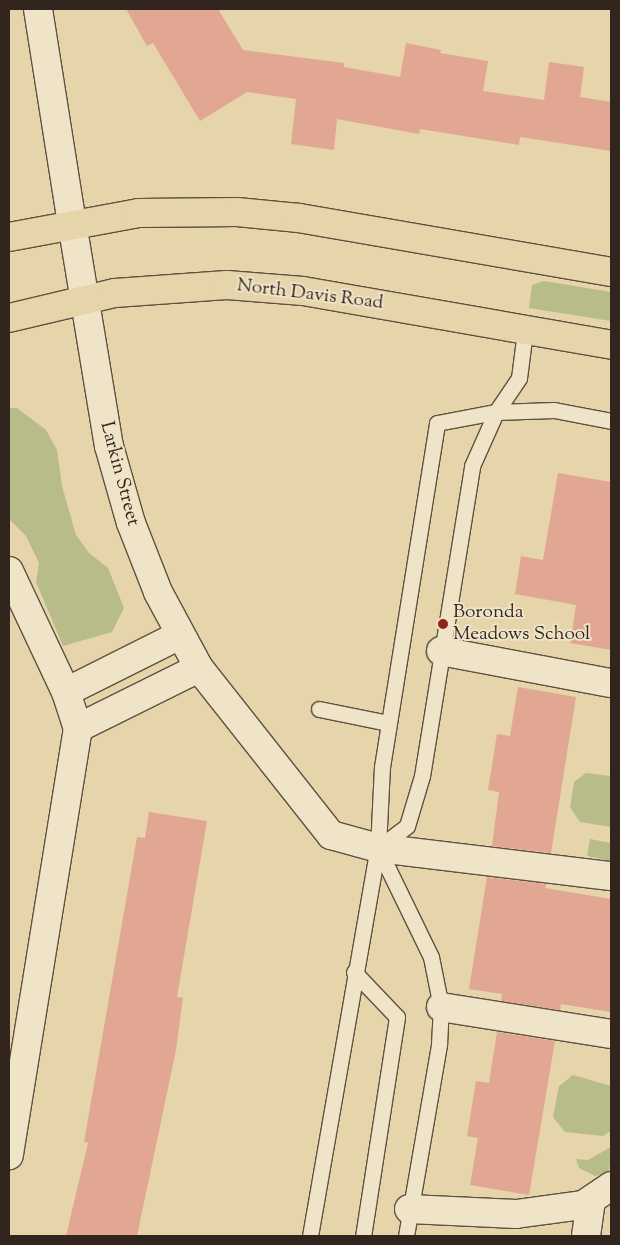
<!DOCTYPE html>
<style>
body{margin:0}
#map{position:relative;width:620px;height:1245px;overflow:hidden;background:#e6d4ab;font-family:"Sorts Mill Goudy",serif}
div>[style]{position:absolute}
.green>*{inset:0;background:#b7bc88}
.building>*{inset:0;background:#e1a793}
.roads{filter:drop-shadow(1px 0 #5f5140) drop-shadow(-1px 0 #5f5140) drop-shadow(0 1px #5f5140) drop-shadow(0 -1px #5f5140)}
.lane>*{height:15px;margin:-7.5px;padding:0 7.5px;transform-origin:7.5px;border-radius:7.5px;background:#efe3c8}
.street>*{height:28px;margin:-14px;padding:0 14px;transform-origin:14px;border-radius:14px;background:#efe3c8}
.secondary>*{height:28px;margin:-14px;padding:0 14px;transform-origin:14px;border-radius:14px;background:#efe3c8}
.highway>*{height:28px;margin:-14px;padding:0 14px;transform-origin:14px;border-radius:14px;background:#e6d4ab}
.dots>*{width:14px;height:14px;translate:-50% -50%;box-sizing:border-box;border:2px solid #efe3c8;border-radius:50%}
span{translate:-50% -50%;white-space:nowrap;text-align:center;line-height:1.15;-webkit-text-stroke:4px #efe3c8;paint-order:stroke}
.street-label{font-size:19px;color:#32251d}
.poi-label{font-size:19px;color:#32251d}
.left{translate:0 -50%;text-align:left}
.frame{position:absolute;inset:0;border:10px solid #32251d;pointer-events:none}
</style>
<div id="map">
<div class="green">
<div style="clip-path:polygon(544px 281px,611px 292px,611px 321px,529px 308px,532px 285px)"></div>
<div style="clip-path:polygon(9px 408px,17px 408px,46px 430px,57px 450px,62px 486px,76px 535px,89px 553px,108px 568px,124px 608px,112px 632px,63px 646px,36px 582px,39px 563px,26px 536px,9px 519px)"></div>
<div style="clip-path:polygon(586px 773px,611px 776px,611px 827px,580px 822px,570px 807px,574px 782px)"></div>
<div style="clip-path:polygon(590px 839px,611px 843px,611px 861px,587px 856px)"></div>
<div style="clip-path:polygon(573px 1075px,611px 1086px,611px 1131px,603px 1136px,565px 1132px,553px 1117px,559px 1086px)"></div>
<div style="clip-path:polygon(611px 1147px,609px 1173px,595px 1176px,579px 1168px,576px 1159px,588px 1160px)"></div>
</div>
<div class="building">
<div style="clip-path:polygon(126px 9px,218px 9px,243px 50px,344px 63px,344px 67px,400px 77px,406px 43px,441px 50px,440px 53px,488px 61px,483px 91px,544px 100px,549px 62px,584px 67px,580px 97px,611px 102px,611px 151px,520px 137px,519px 145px,420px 129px,419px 134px,337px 119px,334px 150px,291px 144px,296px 99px,247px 92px,200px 121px,153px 43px,147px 46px)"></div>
<div style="clip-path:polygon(558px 473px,611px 482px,611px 650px,570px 643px,576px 605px,515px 594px,521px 556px,543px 560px)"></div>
<div style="clip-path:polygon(518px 687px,576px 697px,551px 853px,492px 846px,499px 792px,488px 790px,497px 734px,510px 736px)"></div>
<div style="clip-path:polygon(149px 812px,207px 821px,177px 997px,183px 998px,176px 1050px,137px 1236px,66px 1236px,88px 1143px,84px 1142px,137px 837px,145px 838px)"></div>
<div style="clip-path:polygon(487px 877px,546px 884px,545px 888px,611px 899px,611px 1012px,561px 1004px,560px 1010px,501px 1001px,502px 994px,469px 989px)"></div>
<div style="clip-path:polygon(497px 1032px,555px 1041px,529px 1195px,470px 1185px,478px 1138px,467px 1136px,476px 1081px,489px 1083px)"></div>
</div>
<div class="roads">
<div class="lane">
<div style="left:319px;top:709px;width:70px;rotate:11.5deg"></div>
<div style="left:354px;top:972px;width:62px;rotate:46.3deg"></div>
<div style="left:397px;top:1017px;width:222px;rotate:98.8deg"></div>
<div style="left:310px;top:1236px;width:394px;rotate:-80.1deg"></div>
<div style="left:378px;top:848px;width:81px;rotate:-87.2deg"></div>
<div style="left:382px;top:767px;width:348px;rotate:-80.9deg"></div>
<div style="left:437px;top:423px;width:60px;rotate:-10.6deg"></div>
<div style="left:496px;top:412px;width:58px;rotate:-2deg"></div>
<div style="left:554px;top:410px;width:58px;rotate:10.9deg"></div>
<div style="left:406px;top:1236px;width:195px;rotate:-80.2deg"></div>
<div style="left:439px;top:1044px;width:37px;rotate:-87deg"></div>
<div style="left:441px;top:1007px;width:51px;rotate:-101.3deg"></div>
<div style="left:431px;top:957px;width:121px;rotate:-115.9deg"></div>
<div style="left:378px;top:848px;width:36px;rotate:-37deg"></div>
<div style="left:407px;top:826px;width:52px;rotate:-73.3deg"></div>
<div style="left:422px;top:776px;width:314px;rotate:-80.8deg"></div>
<div style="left:472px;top:466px;width:59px;rotate:-66deg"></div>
<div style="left:496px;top:412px;width:41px;rotate:-55.9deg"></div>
<div style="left:519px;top:378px;width:47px;rotate:-82.7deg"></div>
</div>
<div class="street">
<div style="left:72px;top:223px;width:226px;rotate:80.6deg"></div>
<div style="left:109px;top:446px;width:80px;rotate:74.1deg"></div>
<div style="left:131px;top:523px;width:74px;rotate:68.6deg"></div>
<div style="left:158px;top:592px;width:86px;rotate:61.7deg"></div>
<div style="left:199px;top:668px;width:213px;rotate:51.7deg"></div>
<div style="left:331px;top:835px;width:49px;rotate:15.5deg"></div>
<div style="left:378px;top:848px;width:235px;rotate:6.9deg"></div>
<div style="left:9px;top:571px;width:134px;rotate:64.8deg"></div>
<div style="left:66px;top:692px;width:38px;rotate:72deg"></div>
<div style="left:78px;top:728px;width:433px;rotate:99.2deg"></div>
<div style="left:441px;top:651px;width:173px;rotate:10.7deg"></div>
<div style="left:66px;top:692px;width:127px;rotate:-26.6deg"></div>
<div style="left:78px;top:728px;width:135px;rotate:-26.4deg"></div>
<div style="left:441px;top:1007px;width:172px;rotate:9deg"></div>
<div style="left:409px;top:1209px;width:107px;rotate:2.7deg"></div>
<div style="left:516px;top:1214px;width:68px;rotate:-7.7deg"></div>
<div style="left:583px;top:1205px;width:34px;rotate:-34deg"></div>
<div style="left:586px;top:1236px;width:36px;rotate:-82deg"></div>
</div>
<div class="secondary">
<div style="left:38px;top:9px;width:217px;rotate:81deg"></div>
</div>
<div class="highway">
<div style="left:9px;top:237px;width:132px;rotate:-10.5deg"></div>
<div style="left:139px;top:213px;width:98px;rotate:-0.6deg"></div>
<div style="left:237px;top:212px;width:62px;rotate:5.5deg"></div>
<div style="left:299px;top:218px;width:317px;rotate:9.8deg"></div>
<div style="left:9px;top:318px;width:109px;rotate:-13.3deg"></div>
<div style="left:115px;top:293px;width:112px;rotate:-4.1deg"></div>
<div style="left:227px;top:285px;width:76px;rotate:4.5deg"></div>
<div style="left:303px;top:291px;width:313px;rotate:9.9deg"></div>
</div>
</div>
<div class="dots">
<div style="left:443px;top:624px;background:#8f2418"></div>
</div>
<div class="street-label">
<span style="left:310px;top:295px;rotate:7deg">North Davis Road</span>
<span style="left:119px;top:474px;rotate:75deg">Larkin Street</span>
</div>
<div class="poi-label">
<span class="left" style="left:453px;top:624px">Boronda<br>Meadows School</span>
</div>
<div class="frame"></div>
</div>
